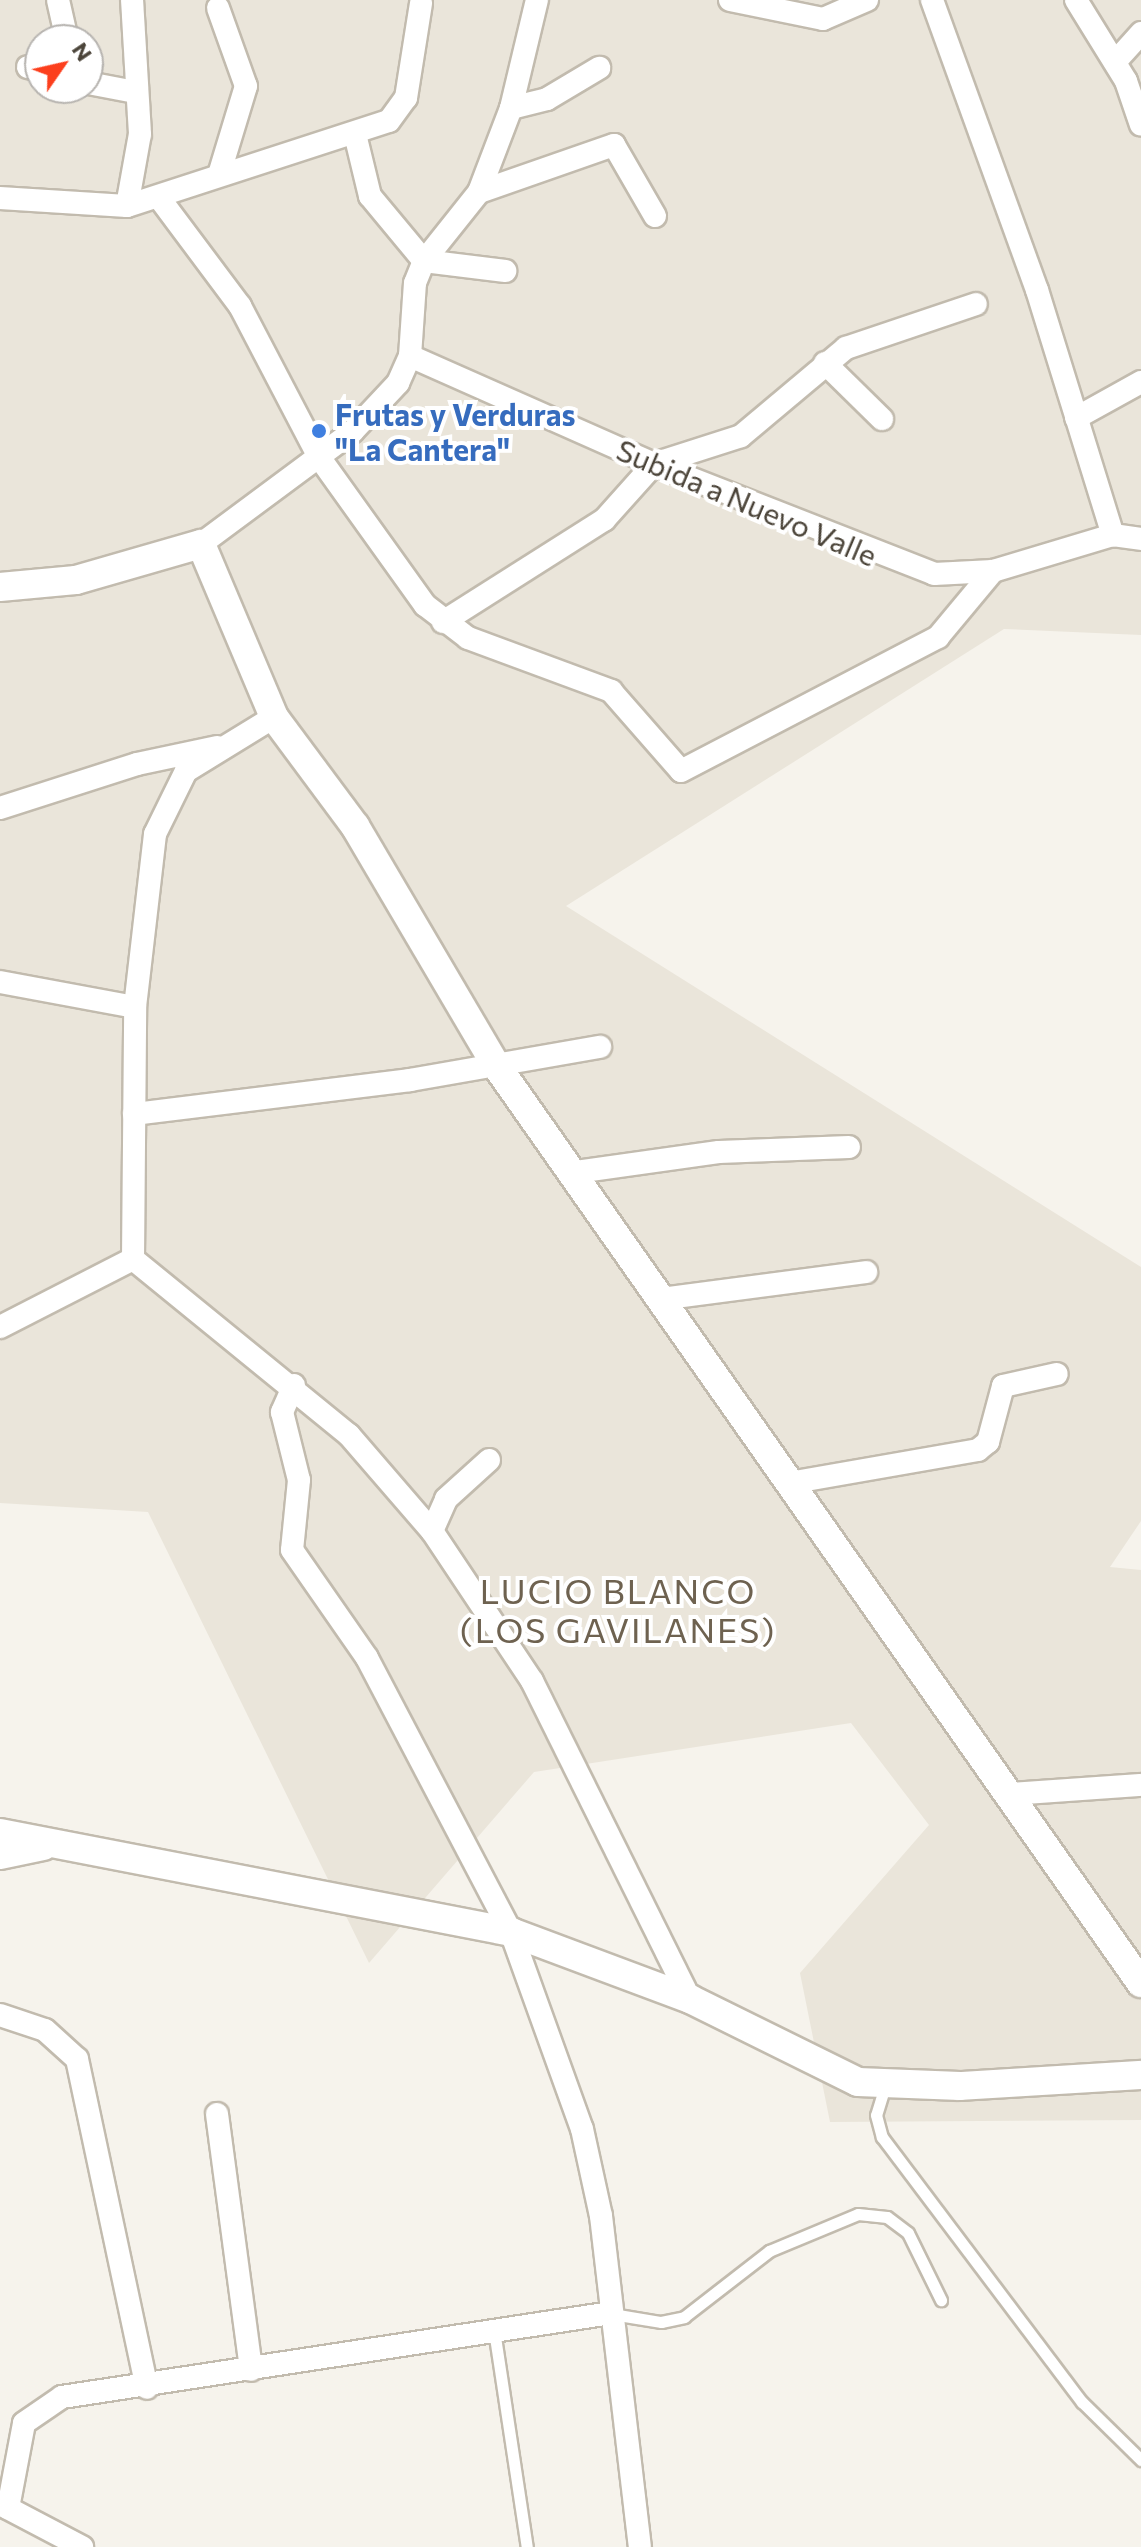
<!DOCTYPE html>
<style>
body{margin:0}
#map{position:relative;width:1141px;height:2547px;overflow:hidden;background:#f6f3ec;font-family:Commissioner,sans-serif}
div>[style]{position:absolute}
.residential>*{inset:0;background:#eae5da}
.roads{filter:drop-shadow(2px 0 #c2bbae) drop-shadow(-2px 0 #c2bbae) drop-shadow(0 2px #c2bbae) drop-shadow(0 -2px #c2bbae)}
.service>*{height:11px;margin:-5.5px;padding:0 5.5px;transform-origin:5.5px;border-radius:5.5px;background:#fff}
.minor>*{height:22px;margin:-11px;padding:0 11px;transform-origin:11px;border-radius:11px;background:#fff}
.tertiary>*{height:28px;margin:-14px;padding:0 14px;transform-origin:14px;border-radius:14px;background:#fff}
.dots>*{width:22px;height:22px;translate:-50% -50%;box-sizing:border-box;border:4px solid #fff;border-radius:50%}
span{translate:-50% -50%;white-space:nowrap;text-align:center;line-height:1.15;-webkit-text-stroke:8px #fff;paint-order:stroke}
.shop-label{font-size:30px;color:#366cbe;font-weight:700}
.left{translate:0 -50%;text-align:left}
.street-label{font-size:30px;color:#4b4439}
.quarter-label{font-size:34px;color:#6e6250;letter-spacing:2px}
.north{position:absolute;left:24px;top:24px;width:80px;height:80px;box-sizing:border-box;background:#fff;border:2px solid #b7b4b0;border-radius:50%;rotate:56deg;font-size:22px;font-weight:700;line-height:32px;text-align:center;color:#4b4439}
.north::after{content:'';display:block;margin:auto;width:28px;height:36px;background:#fc3f1d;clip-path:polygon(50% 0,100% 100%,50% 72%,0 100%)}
</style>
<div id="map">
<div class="residential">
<div style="clip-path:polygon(evenodd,0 0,1141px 0,1141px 635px,1004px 629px,566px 906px,1141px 1267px,1141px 1521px,1110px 1567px,1141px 1570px,1141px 2120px,830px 2122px,800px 1973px,929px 1825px,851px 1723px,534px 1772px,369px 1963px,148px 1512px,0 1503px,0 0,40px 40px,88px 40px,88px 88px,40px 88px,40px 40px)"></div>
</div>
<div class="roads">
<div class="service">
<div style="left:885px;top:2086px;width:30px;rotate:107deg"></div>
<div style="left:876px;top:2115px;width:23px;rotate:75deg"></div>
<div style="left:882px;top:2137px;width:332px;rotate:53deg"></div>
<div style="left:1082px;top:2402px;width:83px;rotate:44.5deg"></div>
<div style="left:612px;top:2314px;width:50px;rotate:9.3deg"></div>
<div style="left:661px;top:2322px;width:24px;rotate:-12deg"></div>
<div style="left:684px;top:2317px;width:108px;rotate:-37.8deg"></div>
<div style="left:769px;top:2251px;width:96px;rotate:-22.6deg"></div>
<div style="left:858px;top:2214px;width:29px;rotate:6deg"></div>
<div style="left:887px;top:2217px;width:26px;rotate:37deg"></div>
<div style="left:908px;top:2233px;width:75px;rotate:63.8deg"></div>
<div style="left:494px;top:2330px;width:219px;rotate:81.4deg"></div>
</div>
<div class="minor">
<div style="left:58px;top:0;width:41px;rotate:77.3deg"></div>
<div style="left:730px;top:0;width:95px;rotate:11.5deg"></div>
<div style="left:823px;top:19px;width:48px;rotate:-23.4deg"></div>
<div style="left:932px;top:0;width:308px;rotate:70.1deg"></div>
<div style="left:1037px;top:290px;width:257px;rotate:72.8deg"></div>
<div style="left:1076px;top:0;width:95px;rotate:58.3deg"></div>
<div style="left:1126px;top:81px;width:46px;rotate:71.2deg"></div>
<div style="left:218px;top:8px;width:83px;rotate:70.3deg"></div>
<div style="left:246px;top:86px;width:93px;rotate:106.9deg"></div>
<div style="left:1115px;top:62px;width:39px;rotate:-48deg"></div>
<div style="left:28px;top:67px;width:12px;rotate:14deg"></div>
<div style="left:88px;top:83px;width:48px;rotate:10.8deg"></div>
<div style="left:511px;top:108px;width:37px;rotate:-14deg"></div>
<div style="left:547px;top:99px;width:61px;rotate:-30.8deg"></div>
<div style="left:355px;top:134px;width:64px;rotate:76.4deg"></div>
<div style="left:370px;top:196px;width:85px;rotate:50.3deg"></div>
<div style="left:424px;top:261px;width:82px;rotate:7deg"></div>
<div style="left:479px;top:192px;width:143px;rotate:-19.2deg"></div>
<div style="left:614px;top:145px;width:82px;rotate:60deg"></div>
<div style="left:0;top:198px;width:127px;rotate:3.6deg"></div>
<div style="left:127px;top:206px;width:275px;rotate:-18deg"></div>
<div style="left:389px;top:121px;width:29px;rotate:-54deg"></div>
<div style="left:406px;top:98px;width:96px;rotate:-81deg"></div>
<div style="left:160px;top:199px;width:134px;rotate:53.2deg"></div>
<div style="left:240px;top:306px;width:170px;rotate:62.4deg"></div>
<div style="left:319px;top:457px;width:182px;rotate:54.4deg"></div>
<div style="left:425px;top:605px;width:54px;rotate:37.5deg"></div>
<div style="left:468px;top:638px;width:153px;rotate:20.3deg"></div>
<div style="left:611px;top:691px;width:106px;rotate:48.8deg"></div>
<div style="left:681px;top:771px;width:290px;rotate:-27.5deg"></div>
<div style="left:938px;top:637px;width:86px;rotate:-50.2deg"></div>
<div style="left:127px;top:206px;width:73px;rotate:-79.8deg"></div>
<div style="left:140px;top:134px;width:134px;rotate:-93.4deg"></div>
<div style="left:410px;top:356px;width:267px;rotate:23.9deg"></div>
<div style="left:654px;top:464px;width:301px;rotate:21.4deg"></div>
<div style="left:934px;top:574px;width:59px;rotate:-2.9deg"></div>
<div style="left:993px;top:571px;width:125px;rotate:-16.7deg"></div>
<div style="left:1113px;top:535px;width:28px;rotate:8deg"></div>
<div style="left:825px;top:363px;width:80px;rotate:44.5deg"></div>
<div style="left:1076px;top:418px;width:74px;rotate:-29deg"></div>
<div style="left:201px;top:544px;width:189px;rotate:-36.6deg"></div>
<div style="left:353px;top:431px;width:66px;rotate:-46.8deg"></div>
<div style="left:398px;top:383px;width:30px;rotate:-66deg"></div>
<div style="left:410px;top:356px;width:73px;rotate:-86.1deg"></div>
<div style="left:415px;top:283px;width:24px;rotate:-68deg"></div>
<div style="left:424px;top:261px;width:88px;rotate:-51.4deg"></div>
<div style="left:479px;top:192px;width:90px;rotate:-69.1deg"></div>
<div style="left:511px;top:108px;width:111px;rotate:-76.5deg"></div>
<div style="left:443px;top:622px;width:191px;rotate:-32.4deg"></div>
<div style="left:604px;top:520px;width:75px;rotate:-48.2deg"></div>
<div style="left:654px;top:464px;width:91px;rotate:-17.8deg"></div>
<div style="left:741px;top:436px;width:137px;rotate:-40deg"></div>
<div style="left:846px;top:348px;width:137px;rotate:-18.7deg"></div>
<div style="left:0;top:808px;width:144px;rotate:-17.8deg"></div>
<div style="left:137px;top:764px;width:82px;rotate:-12deg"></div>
<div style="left:0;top:982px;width:137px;rotate:10.5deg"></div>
<div style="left:134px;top:1114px;width:278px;rotate:-7deg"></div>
<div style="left:410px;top:1080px;width:193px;rotate:-9.9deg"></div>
<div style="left:569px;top:1173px;width:151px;rotate:-8deg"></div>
<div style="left:719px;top:1152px;width:130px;rotate:-2.2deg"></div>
<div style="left:133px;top:1259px;width:279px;rotate:39.2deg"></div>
<div style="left:349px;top:1435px;width:127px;rotate:49.2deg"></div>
<div style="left:432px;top:1531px;width:180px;rotate:56.3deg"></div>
<div style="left:532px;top:1681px;width:355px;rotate:63.6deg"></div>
<div style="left:133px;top:1259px;width:252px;rotate:-89.5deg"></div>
<div style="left:135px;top:1007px;width:174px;rotate:-83.4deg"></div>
<div style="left:155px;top:834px;width:70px;rotate:-63.8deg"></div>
<div style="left:186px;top:771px;width:103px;rotate:-31.5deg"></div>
<div style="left:661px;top:1299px;width:207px;rotate:-7.5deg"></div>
<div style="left:0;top:1327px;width:149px;rotate:-27.1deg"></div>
<div style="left:294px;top:1385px;width:30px;rotate:114deg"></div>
<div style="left:282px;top:1412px;width:70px;rotate:76deg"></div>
<div style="left:299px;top:1480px;width:70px;rotate:95.7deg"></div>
<div style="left:292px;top:1550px;width:131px;rotate:55.2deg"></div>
<div style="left:367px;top:1658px;width:310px;rotate:62.3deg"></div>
<div style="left:511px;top:1932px;width:209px;rotate:70.2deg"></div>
<div style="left:582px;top:2129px;width:89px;rotate:77.7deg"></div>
<div style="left:601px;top:2216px;width:333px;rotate:83.3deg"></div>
<div style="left:789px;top:1483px;width:192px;rotate:-9.9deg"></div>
<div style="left:978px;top:1450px;width:13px;rotate:-39deg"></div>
<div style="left:988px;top:1442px;width:58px;rotate:-75deg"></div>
<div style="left:1003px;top:1386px;width:55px;rotate:-12.5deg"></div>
<div style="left:432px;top:1531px;width:35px;rotate:-66deg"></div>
<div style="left:446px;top:1499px;width:58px;rotate:-42.2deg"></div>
<div style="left:1011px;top:1794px;width:130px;rotate:-4deg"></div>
<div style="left:0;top:2015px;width:47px;rotate:18.4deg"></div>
<div style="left:45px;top:2030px;width:43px;rotate:42.2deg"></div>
<div style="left:77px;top:2059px;width:336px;rotate:78deg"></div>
<div style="left:217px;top:2114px;width:258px;rotate:82.4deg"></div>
<div style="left:0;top:2504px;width:93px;rotate:27.7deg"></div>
<div style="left:8px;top:2508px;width:86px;rotate:-79.3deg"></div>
<div style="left:24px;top:2423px;width:46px;rotate:-34.4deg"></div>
<div style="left:62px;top:2397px;width:555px;rotate:-8.7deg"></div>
</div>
<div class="tertiary">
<div style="left:0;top:587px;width:76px;rotate:-5.3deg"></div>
<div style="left:76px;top:580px;width:130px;rotate:-16.1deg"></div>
<div style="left:201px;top:544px;width:188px;rotate:67.1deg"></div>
<div style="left:274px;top:717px;width:136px;rotate:53.4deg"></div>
<div style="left:355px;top:826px;width:277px;rotate:59.5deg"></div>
<div style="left:496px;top:1065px;width:1122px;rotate:54.91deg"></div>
<div style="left:0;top:1833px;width:521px;rotate:10.96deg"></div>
<div style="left:511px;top:1932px;width:191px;rotate:20.5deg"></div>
<div style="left:690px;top:1999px;width:187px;rotate:26.3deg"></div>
<div style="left:858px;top:2082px;width:102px;rotate:2.2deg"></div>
<div style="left:960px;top:2086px;width:181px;rotate:-3.5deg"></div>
<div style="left:0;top:1855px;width:44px;rotate:-11.8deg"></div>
</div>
</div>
<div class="dots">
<div style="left:319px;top:431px;background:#3f7fe0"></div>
</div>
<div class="shop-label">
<span class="left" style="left:335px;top:431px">Frutas y Verduras<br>"La Cantera"</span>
</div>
<div class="street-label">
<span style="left:747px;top:502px;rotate:23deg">Subida a Nuevo Valle</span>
</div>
<div class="quarter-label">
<span style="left:618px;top:1610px">LUCIO BLANCO<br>(LOS GAVILANES)</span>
</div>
<div class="north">N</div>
</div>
